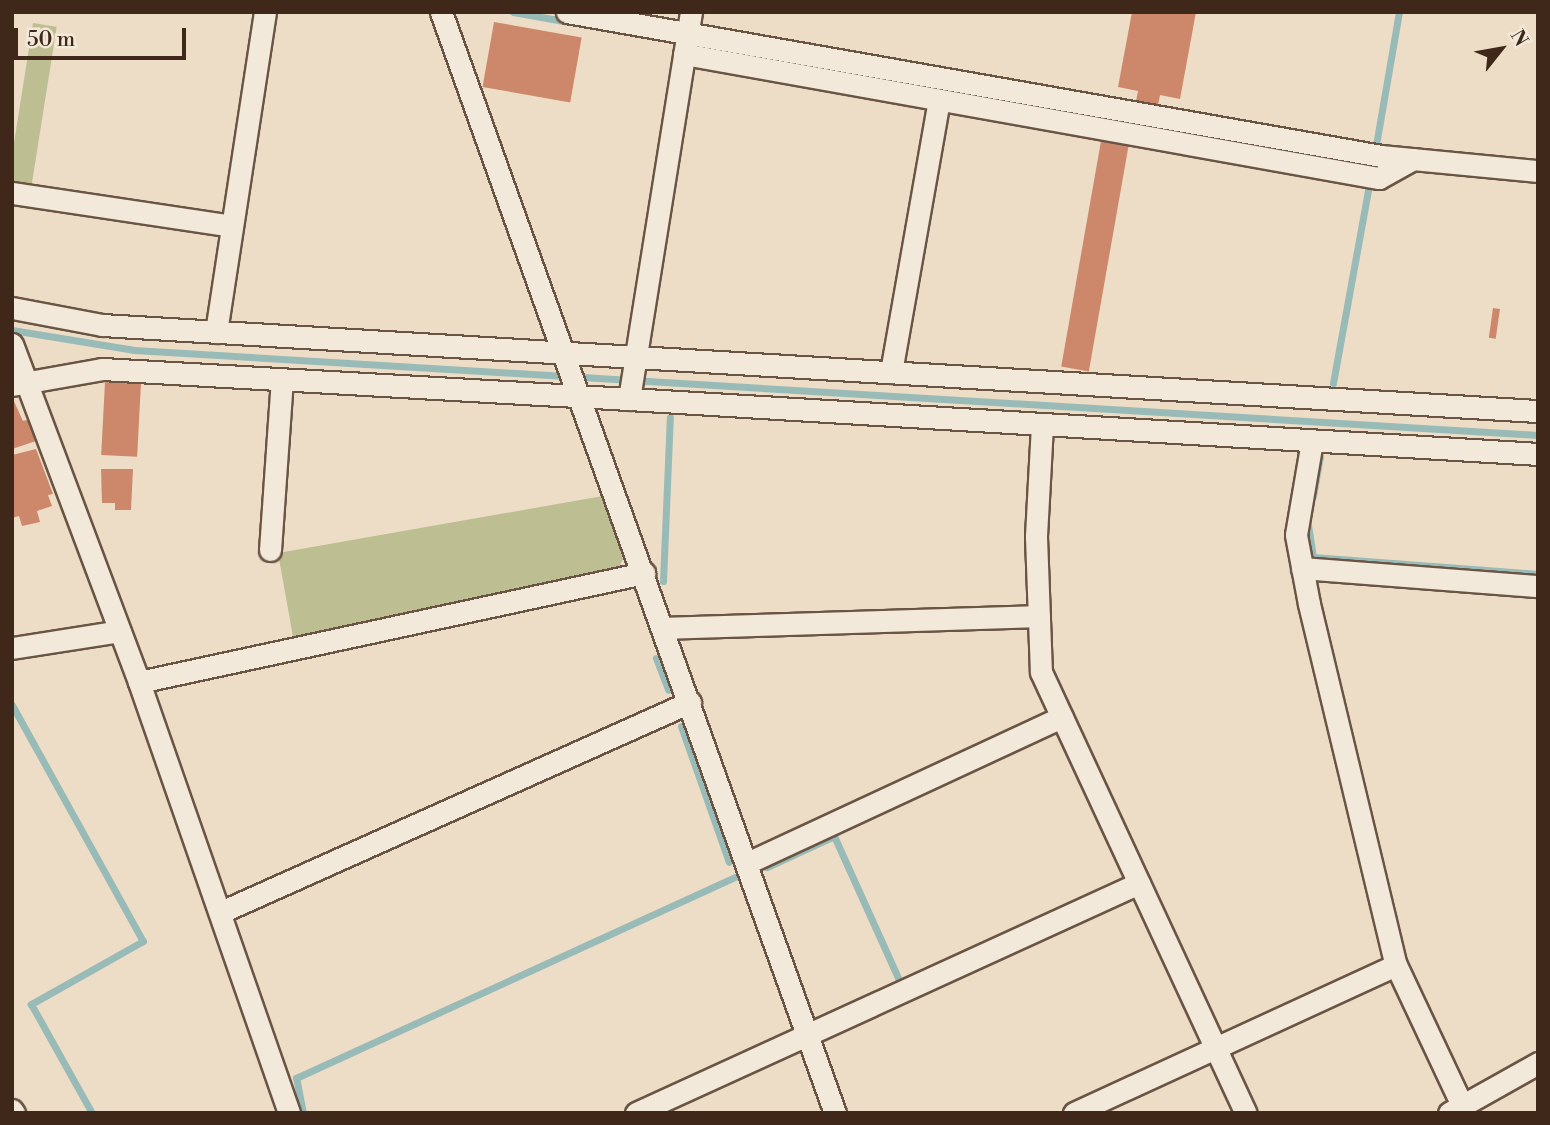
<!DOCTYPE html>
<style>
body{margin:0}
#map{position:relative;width:1550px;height:1125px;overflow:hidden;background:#edddc6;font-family:"Libre Bodoni",serif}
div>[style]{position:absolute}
.green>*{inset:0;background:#bdbf92;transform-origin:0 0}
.stream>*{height:7px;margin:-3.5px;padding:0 3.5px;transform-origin:3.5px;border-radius:3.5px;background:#99bbb8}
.building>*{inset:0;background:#cd886b;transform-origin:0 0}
.roads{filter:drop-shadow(2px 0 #6a5545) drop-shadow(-2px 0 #6a5545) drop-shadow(0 2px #6a5545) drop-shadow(0 -2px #6a5545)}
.street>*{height:21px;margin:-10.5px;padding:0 10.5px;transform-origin:10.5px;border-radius:10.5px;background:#f3e9da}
span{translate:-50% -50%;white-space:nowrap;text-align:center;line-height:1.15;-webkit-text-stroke:5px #f3e9da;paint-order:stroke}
.frame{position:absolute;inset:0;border:14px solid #3f281a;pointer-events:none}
.north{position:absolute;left:1466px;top:14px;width:70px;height:70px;-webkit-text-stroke:5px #f3e9da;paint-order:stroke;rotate:59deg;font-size:19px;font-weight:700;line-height:28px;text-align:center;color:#3f281a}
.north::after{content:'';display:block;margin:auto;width:24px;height:32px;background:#3f281a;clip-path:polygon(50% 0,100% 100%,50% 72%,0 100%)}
.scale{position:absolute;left:14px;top:28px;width:172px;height:32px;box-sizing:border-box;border:4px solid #3f281a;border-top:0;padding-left:9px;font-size:21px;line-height:24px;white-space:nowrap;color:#3f281a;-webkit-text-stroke:5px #f3e9da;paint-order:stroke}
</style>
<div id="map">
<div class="green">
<div style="left:33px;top:23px;width:24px;height:163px;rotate:9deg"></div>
<div style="clip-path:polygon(603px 496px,624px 557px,619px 567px,293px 637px,278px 553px)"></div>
</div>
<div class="stream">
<div style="left:513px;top:12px;width:57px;rotate:10.1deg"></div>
<div style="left:925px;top:86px;width:104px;rotate:10deg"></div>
<div style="left:1376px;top:145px;width:135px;rotate:-80.2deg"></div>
<div style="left:12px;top:330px;width:124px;rotate:9.3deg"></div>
<div style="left:134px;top:350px;width:1407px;rotate:3.46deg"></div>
<div style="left:1333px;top:383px;width:201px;rotate:-79.7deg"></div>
<div style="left:1313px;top:496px;width:40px;rotate:-80deg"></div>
<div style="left:1308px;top:525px;width:32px;rotate:81deg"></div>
<div style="left:1313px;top:557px;width:226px;rotate:4.3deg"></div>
<div style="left:663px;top:581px;width:164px;rotate:-87.6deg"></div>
<div style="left:656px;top:658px;width:34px;rotate:69deg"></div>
<div style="left:12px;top:705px;width:270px;rotate:61deg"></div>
<div style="left:143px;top:941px;width:129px;rotate:150.6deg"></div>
<div style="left:31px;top:1004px;width:125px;rotate:60.8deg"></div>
<div style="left:681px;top:726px;width:144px;rotate:70.6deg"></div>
<div style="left:767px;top:867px;width:74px;rotate:-24.8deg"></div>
<div style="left:834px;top:836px;width:158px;rotate:65.7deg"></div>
<div style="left:303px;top:1113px;width:36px;rotate:-101deg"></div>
<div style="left:296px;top:1078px;width:483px;rotate:-24.6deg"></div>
</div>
<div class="building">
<div style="clip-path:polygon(1132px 12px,1196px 12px,1180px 99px,1160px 95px,1158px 105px,1136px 101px,1138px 91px,1118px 87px)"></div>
<div style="left:494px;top:22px;width:89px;height:66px;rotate:10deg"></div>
<div style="left:1101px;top:141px;width:28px;height:229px;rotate:10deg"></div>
<div style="left:1493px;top:308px;width:7px;height:30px;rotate:8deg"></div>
<div style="left:105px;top:382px;width:36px;height:73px;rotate:3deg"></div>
<div style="clip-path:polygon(12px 397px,23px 421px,30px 419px,36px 441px,12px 449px)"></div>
<div style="clip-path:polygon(36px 449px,53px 494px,48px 495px,52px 506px,37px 511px,40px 522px,22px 526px,19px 516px,12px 518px,12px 455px)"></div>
<div style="clip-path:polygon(101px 469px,133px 469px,131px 510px,115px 510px,115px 503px,102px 503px)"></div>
</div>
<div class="roads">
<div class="street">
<div style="left:441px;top:12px;width:1169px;rotate:70.31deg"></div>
<div style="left:567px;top:12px;width:827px;rotate:10.03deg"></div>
<div style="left:1381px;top:156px;width:158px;rotate:5.5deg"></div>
<div style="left:684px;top:54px;width:706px;rotate:10.12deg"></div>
<div style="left:1379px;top:178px;width:39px;rotate:-29deg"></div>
<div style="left:12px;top:193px;width:222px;rotate:8.5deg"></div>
<div style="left:12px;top:308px;width:92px;rotate:10.7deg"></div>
<div style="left:102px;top:325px;width:1439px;rotate:3.43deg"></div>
<div style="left:216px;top:332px;width:324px;rotate:-81.3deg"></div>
<div style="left:12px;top:344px;width:361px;rotate:69.4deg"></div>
<div style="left:139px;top:682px;width:456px;rotate:70.8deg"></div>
<div style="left:891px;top:372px;width:275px;rotate:-80deg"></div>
<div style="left:12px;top:385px;width:91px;rotate:-10.1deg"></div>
<div style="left:102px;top:369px;width:528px;rotate:3.26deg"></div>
<div style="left:629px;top:399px;width:392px;rotate:-80.9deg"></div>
<div style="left:629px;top:399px;width:911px;rotate:3.46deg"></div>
<div style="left:1042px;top:425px;width:112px;rotate:93.1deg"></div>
<div style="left:1036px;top:537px;width:135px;rotate:87.9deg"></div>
<div style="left:1041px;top:672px;width:486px;rotate:65.1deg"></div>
<div style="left:1312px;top:441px;width:95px;rotate:99.7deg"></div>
<div style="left:1296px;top:535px;width:70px;rotate:79.3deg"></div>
<div style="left:1309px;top:604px;width:371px;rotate:76.5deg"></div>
<div style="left:1396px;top:965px;width:155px;rotate:64.8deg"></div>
<div style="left:270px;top:550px;width:171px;rotate:-86deg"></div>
<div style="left:1302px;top:568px;width:237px;rotate:4.4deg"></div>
<div style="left:663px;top:628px;width:376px;rotate:-1.8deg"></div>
<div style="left:12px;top:648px;width:109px;rotate:-8.9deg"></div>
<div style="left:139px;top:682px;width:517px;rotate:-12.18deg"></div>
<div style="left:747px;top:863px;width:347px;rotate:-24.9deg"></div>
<div style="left:221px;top:912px;width:514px;rotate:-24.12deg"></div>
<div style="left:12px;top:1110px;width:4px;rotate:56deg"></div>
<div style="left:636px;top:1113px;width:553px;rotate:-24.57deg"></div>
<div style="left:1074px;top:1113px;width:354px;rotate:-24.7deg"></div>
<div style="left:1449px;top:1113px;width:102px;rotate:-29.3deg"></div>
</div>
</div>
<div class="frame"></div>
<div class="north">N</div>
<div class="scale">50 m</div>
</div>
